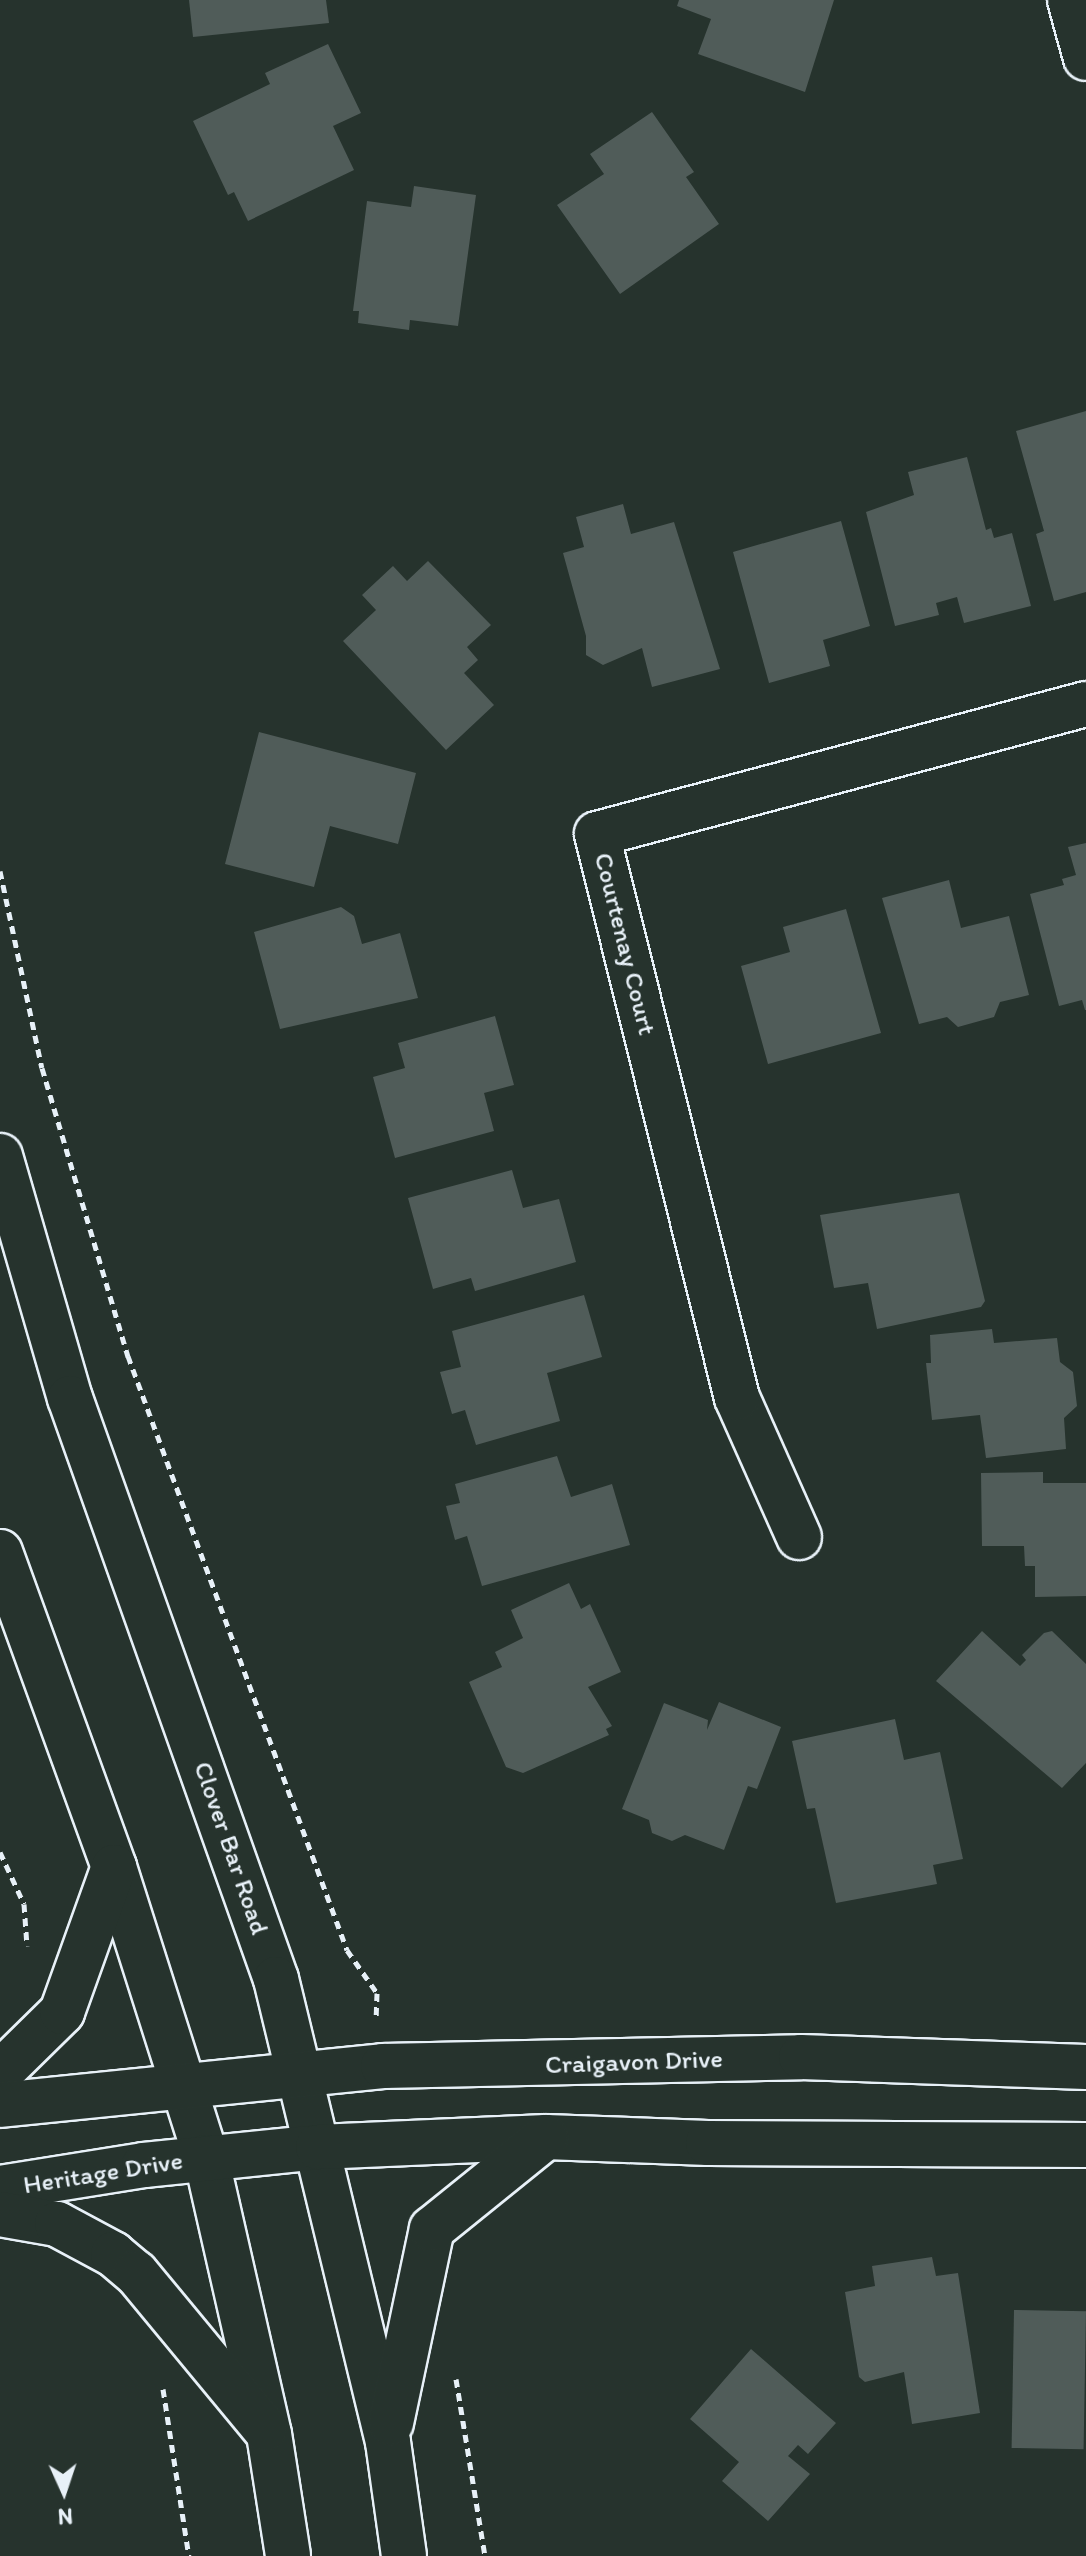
<!DOCTYPE html>
<style>
body{margin:0}
#map{position:relative;width:1086px;height:2556px;overflow:hidden;background:#26332d;font-family:Itim,sans-serif}
div>[style]{position:absolute}
.building>*{inset:0;background:#505c59;transform-origin:0 0}
.path>*{height:5px;margin-top:-2.5px;transform-origin:0;background:repeating-linear-gradient(90deg,#e8f1f8 0 8px,transparent 0 14px)}
.roads{filter:drop-shadow(2px 0 #e8f1f8) drop-shadow(-2px 0 #e8f1f8) drop-shadow(0 2px #e8f1f8) drop-shadow(0 -2px #e8f1f8)}
.street>*{height:44px;margin:-22px;padding:0 22px;transform-origin:22px;border-radius:22px;background:#26332d}
.secondary>*{height:44px;margin:-22px;padding:0 22px;transform-origin:22px;border-radius:22px;background:#26332d}
span{translate:-50% -50%;white-space:nowrap;text-align:center;line-height:1.15;-webkit-text-stroke:6px #26332d;paint-order:stroke}
.street-label{font-size:26px;color:#e8f1f8}
.north{position:absolute;left:24px;top:2452px;width:80px;height:80px;-webkit-text-stroke:6px #26332d;paint-order:stroke;rotate:177deg;font-size:22px;font-weight:700;line-height:32px;text-align:center;color:#e8f1f8}
.north::after{content:'';display:block;margin:auto;width:28px;height:36px;background:#e8f1f8;clip-path:polygon(50% 0,100% 100%,50% 72%,0 100%)}
</style>
<div id="map">
<div class="building">
<div style="clip-path:polygon(189px 0,326px 0,329px 23px,193px 37px)"></div>
<div style="clip-path:polygon(679px 0,834px 0,805px 92px,698px 54px,711px 19px,677px 6px)"></div>
<div style="clip-path:polygon(328px 44px,361px 113px,333px 126px,354px 170px,248px 221px,234px 192px,228px 195px,193px 121px,270px 84px,265px 73px)"></div>
<div style="clip-path:polygon(652px 112px,694px 172px,686px 177px,719px 224px,620px 294px,557px 205px,604px 174px,590px 154px)"></div>
<div style="clip-path:polygon(414px 186px,476px 195px,458px 326px,410px 320px,409px 330px,358px 323px,359px 311px,353px 311px,367px 201px,411px 207px)"></div>
<div style="clip-path:polygon(1086px 411px,1086px 592px,1054px 601px,1036px 534px,1044px 531px,1016px 431px)"></div>
<div style="clip-path:polygon(967px 457px,986px 530px,991px 528px,994px 538px,1012px 533px,1031px 606px,964px 623px,957px 597px,936px 603px,939px 615px,895px 626px,866px 512px,914px 495px,908px 472px)"></div>
<div style="clip-path:polygon(623px 504px,631px 534px,674px 522px,720px 669px,652px 687px,642px 648px,603px 665px,586px 655px,586px 636px,563px 553px,584px 547px,576px 517px)"></div>
<div style="clip-path:polygon(841px 521px,870px 626px,823px 640px,830px 666px,769px 683px,733px 552px)"></div>
<div style="clip-path:polygon(428px 561px,491px 625px,467px 647px,478px 660px,464px 673px,494px 705px,446px 750px,343px 641px,376px 610px,362px 595px,393px 566px,407px 581px)"></div>
<div style="clip-path:polygon(259px 732px,416px 773px,398px 844px,330px 826px,314px 887px,225px 864px)"></div>
<div style="clip-path:polygon(1086px 843px,1086px 1010px,1085px 1010px,1082px 1000px,1059px 1006px,1030px 894px,1064px 885px,1062px 879px,1076px 875px,1068px 847px)"></div>
<div style="clip-path:polygon(949px 880px,961px 928px,1009px 916px,1029px 995px,1000px 1002px,994px 1017px,958px 1027px,947px 1017px,919px 1024px,882px 898px)"></div>
<div style="clip-path:polygon(341px 907px,354px 916px,362px 944px,400px 933px,418px 998px,280px 1029px,254px 932px)"></div>
<div style="clip-path:polygon(846px 909px,881px 1033px,768px 1064px,741px 966px,790px 952px,783px 927px)"></div>
<div style="clip-path:polygon(495px 1016px,514px 1085px,484px 1093px,494px 1131px,395px 1158px,373px 1077px,405px 1068px,398px 1043px)"></div>
<div style="clip-path:polygon(512px 1170px,523px 1208px,559px 1199px,576px 1262px,475px 1291px,471px 1278px,433px 1289px,408px 1198px)"></div>
<div style="clip-path:polygon(959px 1193px,985px 1301px,981px 1307px,877px 1329px,868px 1283px,834px 1288px,820px 1215px)"></div>
<div style="clip-path:polygon(584px 1295px,602px 1357px,547px 1373px,560px 1421px,476px 1445px,465px 1410px,452px 1414px,440px 1372px,461px 1367px,452px 1331px)"></div>
<div style="clip-path:polygon(992px 1329px,994px 1343px,1057px 1338px,1060px 1362px,1073px 1372px,1077px 1406px,1064px 1418px,1066px 1449px,986px 1458px,980px 1415px,932px 1420px,926px 1363px,931px 1363px,930px 1335px)"></div>
<div style="clip-path:polygon(557px 1456px,571px 1497px,612px 1484px,630px 1545px,482px 1586px,467px 1536px,455px 1540px,446px 1506px,460px 1503px,455px 1484px)"></div>
<div style="clip-path:polygon(1043px 1472px,1043px 1483px,1086px 1483px,1086px 1596px,1035px 1597px,1035px 1566px,1025px 1566px,1024px 1546px,982px 1546px,981px 1473px)"></div>
<div style="clip-path:polygon(569px 1583px,581px 1609px,590px 1604px,621px 1672px,588px 1687px,612px 1726px,606px 1729px,609px 1735px,523px 1773px,506px 1767px,469px 1682px,502px 1667px,495px 1652px,523px 1638px,511px 1610px)"></div>
<div style="clip-path:polygon(982px 1631px,1020px 1666px,1026px 1660px,1022px 1655px,1044px 1633px,1052px 1631px,1086px 1664px,1086px 1763px,1062px 1788px,936px 1681px)"></div>
<div style="clip-path:polygon(719px 1702px,781px 1727px,757px 1789px,748px 1786px,724px 1850px,685px 1835px,672px 1841px,652px 1833px,649px 1820px,622px 1809px,664px 1703px,708px 1720px,707px 1730px)"></div>
<div style="clip-path:polygon(895px 1719px,904px 1760px,940px 1752px,963px 1859px,933px 1865px,937px 1884px,836px 1903px,815px 1808px,807px 1809px,792px 1741px)"></div>
<div style="clip-path:polygon(932px 2257px,936px 2276px,958px 2273px,980px 2413px,912px 2424px,904px 2372px,865px 2382px,859px 2377px,845px 2292px,875px 2286px,872px 2266px)"></div>
<div style="left:1014px;top:2310px;width:72px;height:138px;rotate:1deg"></div>
<div style="clip-path:polygon(751px 2349px,836px 2423px,808px 2454px,798px 2445px,788px 2456px,810px 2474px,768px 2521px,722px 2481px,739px 2462px,690px 2419px)"></div>
</div>
<div class="path">
<div style="left:0;top:871px;width:201px;rotate:78deg"></div>
<div style="left:42px;top:1068px;width:301px;rotate:73.4deg"></div>
<div style="left:128px;top:1356px;width:633px;rotate:69.76deg"></div>
<div style="left:347px;top:1950px;width:52px;rotate:55.1deg"></div>
<div style="left:377px;top:1993px;width:23px;rotate:92deg"></div>
<div style="left:0;top:1852px;width:57px;rotate:65.2deg"></div>
<div style="left:24px;top:1904px;width:42px;rotate:85.9deg"></div>
<div style="left:456px;top:2379px;width:179px;rotate:80.7deg"></div>
<div style="left:163px;top:2389px;width:169px;rotate:81.2deg"></div>
</div>
<div class="roads">
<div class="street">
<div style="left:1070px;top:0;width:60px;rotate:74.6deg"></div>
<div style="left:799px;top:1537px;width:152px;rotate:-114deg"></div>
<div style="left:737px;top:1398px;width:581px;rotate:-103.94deg"></div>
<div style="left:597px;top:834px;width:506px;rotate:-14.89deg"></div>
</div>
<div class="secondary">
<div style="left:0;top:1156px;width:252px;rotate:73.9deg"></div>
<div style="left:70px;top:1398px;width:616px;rotate:70.48deg"></div>
<div style="left:276px;top:1979px;width:476px;rotate:76.4deg"></div>
<div style="left:388px;top:2442px;width:115px;rotate:82deg"></div>
<div style="left:0;top:1552px;width:335px;rotate:70.1deg"></div>
<div style="left:114px;top:1867px;width:304px;rotate:72.4deg"></div>
<div style="left:206px;top:2157px;width:284px;rotate:77.2deg"></div>
<div style="left:269px;top:2434px;width:123px;rotate:81.1deg"></div>
<div style="left:0;top:2073px;width:87px;rotate:-44.5deg"></div>
<div style="left:62px;top:2012px;width:154px;rotate:-70.3deg"></div>
<div style="left:0;top:2105px;width:385px;rotate:-5.8deg"></div>
<div style="left:383px;top:2066px;width:418px;rotate:-1.2deg"></div>
<div style="left:801px;top:2057px;width:285px;rotate:2deg"></div>
<div style="left:0;top:2188px;width:146px;rotate:-9.1deg"></div>
<div style="left:144px;top:2165px;width:175px;rotate:-5.9deg"></div>
<div style="left:318px;top:2147px;width:228px;rotate:-2.5deg"></div>
<div style="left:546px;top:2137px;width:162px;rotate:2.1deg"></div>
<div style="left:708px;top:2143px;width:378px;rotate:0.3deg"></div>
<div style="left:0;top:2214px;width:58px;rotate:10deg"></div>
<div style="left:57px;top:2224px;width:64px;rotate:28.2deg"></div>
<div style="left:113px;top:2254px;width:30px;rotate:40deg"></div>
<div style="left:136px;top:2273px;width:202px;rotate:50.4deg"></div>
<div style="left:391px;top:2423px;width:198px;rotate:-78.1deg"></div>
<div style="left:432px;top:2229px;width:146px;rotate:-38.9deg"></div>
</div>
</div>
<div class="street-label">
<span style="left:625px;top:944px;rotate:76deg">Courtenay Court</span>
<span style="left:231px;top:1848px;rotate:71deg">Clover Bar Road</span>
<span style="left:634px;top:2062px;rotate:-2deg">Craigavon Drive</span>
<span style="left:103px;top:2173px;rotate:-9deg">Heritage Drive</span>
</div>
<div class="north">N</div>
</div>
